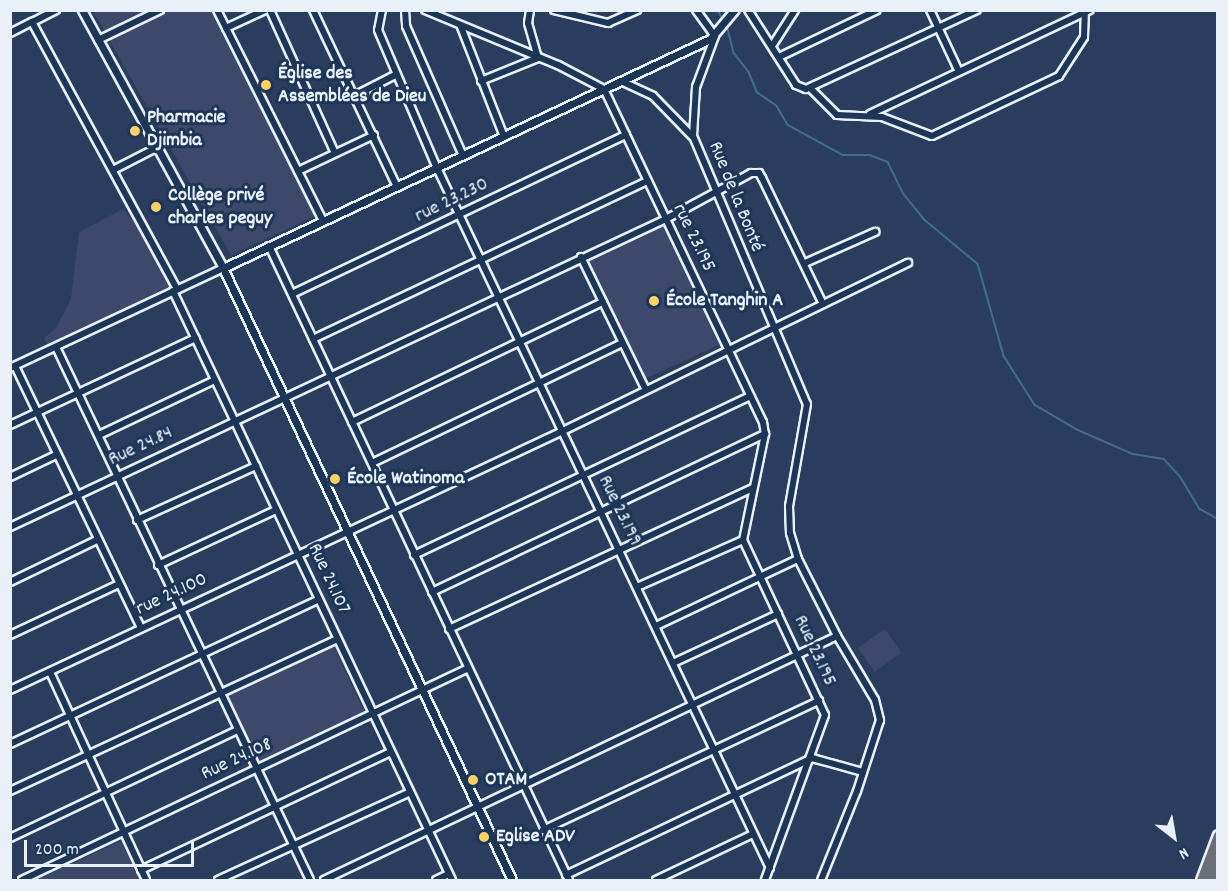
<!DOCTYPE html>
<meta charset="utf-8">
<style>
body{margin:0}
#map{position:relative;width:1228px;height:891px;overflow:hidden;background:#2a3d5f;font-family:Dekko,sans-serif}
div>[style]{position:absolute}
.built>*{inset:0;background:#3c496b;transform-origin:0 0}
.stream>*{height:1.5px;margin:-0.75px;padding:0 0.75px;transform-origin:0.75px;border-radius:0.75px;background:#426e87}
.roads{filter:drop-shadow(2px 0 #e8f1f8) drop-shadow(-2px 0 #e8f1f8) drop-shadow(0 2px #e8f1f8) drop-shadow(0 -2px #e8f1f8)}
.minor>*{height:6px;margin:-3px;padding:0 3px;transform-origin:3px;border-radius:3px;background:#1d3557}
.tertiary>*{height:7px;margin:-3.5px;padding:0 3.5px;transform-origin:3.5px;border-radius:3.5px;background:#1d3557}
.primary>*{height:9px;margin:-4.5px;padding:0 4.5px;transform-origin:4.5px;border-radius:4.5px;background:#6b6f75}
.dots>*{width:16px;height:16px;translate:-50% -50%;box-sizing:border-box;border:3px solid #1d3557;border-radius:50%}
span{translate:-50% -50%;white-space:nowrap;text-align:center;line-height:1.15;-webkit-text-stroke:6px #1d3557;paint-order:stroke}
.poi-label{font-size:20px;color:#e8f1f8;font-weight:700}
.left{translate:0 -50%;text-align:left}
.street-label{font-size:20px;color:#e8f1f8}
.frame{position:absolute;inset:0;border:12px solid #e8f1f8;pointer-events:none}
.north{position:absolute;left:1144px;top:807px;width:60px;height:60px;-webkit-text-stroke:4px #1d3557;paint-order:stroke;rotate:149deg;font-size:16px;font-weight:700;line-height:24px;text-align:center;color:#e8f1f8}
.north::after{content:'';display:block;margin:auto;width:21px;height:27px;background:#e8f1f8;clip-path:polygon(50% 0,100% 100%,50% 72%,0 100%)}
.scale{position:absolute;left:24px;top:840px;width:170px;height:27px;box-sizing:border-box;border:3px solid #e8f1f8;border-top:0;padding-left:8px;font-size:18px;line-height:21px;white-space:nowrap;color:#e8f1f8;-webkit-text-stroke:4px #1d3557;paint-order:stroke}
</style>
<div id="map">
<div class="built">
<div style="clip-path:polygon(93px 11px,214px 11px,317px 215px,231px 255px)"></div>
<div style="clip-path:polygon(123px 209px,146px 236px,173px 285px,48px 347px,44px 338px,56px 328px,71px 299px,79px 232px)"></div>
<div style="left:663px;top:225px;width:132px;height:82px;rotate:65deg"></div>
<div style="left:885px;top:629px;width:29px;height:33px;rotate:55deg"></div>
<div style="left:333px;top:645px;width:75px;height:119px;rotate:65deg"></div>
<div style="clip-path:polygon(121px 841px,140px 880px,36px 880px)"></div>
</div>
<div class="stream">
<div style="left:718px;top:10px;width:9px;rotate:63deg"></div>
<div style="left:727px;top:25px;width:29px;rotate:76deg"></div>
<div style="left:734px;top:53px;width:24px;rotate:52deg"></div>
<div style="left:749px;top:72px;width:22px;rotate:68deg"></div>
<div style="left:757px;top:92px;width:24px;rotate:35deg"></div>
<div style="left:777px;top:106px;width:22px;rotate:60deg"></div>
<div style="left:788px;top:125px;width:63px;rotate:28.6deg"></div>
<div style="left:843px;top:155px;width:27px"></div>
<div style="left:870px;top:155px;width:19px;rotate:21deg"></div>
<div style="left:888px;top:162px;width:34px;rotate:64deg"></div>
<div style="left:903px;top:193px;width:35px;rotate:51deg"></div>
<div style="left:925px;top:220px;width:69px;rotate:39.7deg"></div>
<div style="left:978px;top:264px;width:96px;rotate:74.2deg"></div>
<div style="left:1004px;top:356px;width:58px;rotate:57.7deg"></div>
<div style="left:1035px;top:405px;width:48px;rotate:30.3deg"></div>
<div style="left:1076px;top:429px;width:62px;rotate:23.7deg"></div>
<div style="left:1133px;top:454px;width:31px;rotate:9deg"></div>
<div style="left:1164px;top:459px;width:23px;rotate:47deg"></div>
<div style="left:1180px;top:476px;width:39px;rotate:59deg"></div>
<div style="left:1200px;top:509px;width:21px;rotate:29deg"></div>
</div>
<div class="roads">
<div class="minor">
<div style="left:56px;top:10px;width:27px;rotate:153deg"></div>
<div style="left:32px;top:22px;width:304px;rotate:61.5deg"></div>
<div style="left:217px;top:10px;width:236px;rotate:63.3deg"></div>
<div style="left:270px;top:10px;width:157px;rotate:65.6deg"></div>
<div style="left:313px;top:10px;width:196px;rotate:64.6deg"></div>
<div style="left:382px;top:10px;width:20px;rotate:101deg"></div>
<div style="left:378px;top:30px;width:150px;rotate:66.9deg"></div>
<div style="left:437px;top:168px;width:775px;rotate:64.56deg"></div>
<div style="left:405px;top:10px;width:16px;rotate:86deg"></div>
<div style="left:406px;top:26px;width:142px;rotate:66.3deg"></div>
<div style="left:425px;top:10px;width:144px;rotate:22.5deg"></div>
<div style="left:558px;top:65px;width:52px;rotate:27.6deg"></div>
<div style="left:604px;top:89px;width:369px;rotate:64.5deg"></div>
<div style="left:763px;top:422px;width:12px;rotate:81deg"></div>
<div style="left:765px;top:434px;width:108px;rotate:101.7deg"></div>
<div style="left:743px;top:540px;width:193px;rotate:64.9deg"></div>
<div style="left:825px;top:715px;width:176px;rotate:110deg"></div>
<div style="left:554px;top:10px;width:56px;rotate:13.5deg"></div>
<div style="left:608px;top:23px;width:32px;rotate:-24deg"></div>
<div style="left:696px;top:10px;width:32px;rotate:54deg"></div>
<div style="left:715px;top:36px;width:54px;rotate:110.4deg"></div>
<div style="left:696px;top:87px;width:49px;rotate:93.5deg"></div>
<div style="left:693px;top:136px;width:291px;rotate:67deg"></div>
<div style="left:807px;top:404px;width:104px;rotate:100deg"></div>
<div style="left:789px;top:506px;width:27px;rotate:88deg"></div>
<div style="left:790px;top:533px;width:27px;rotate:73deg"></div>
<div style="left:798px;top:559px;width:86px;rotate:63.1deg"></div>
<div style="left:837px;top:636px;width:74px;rotate:59.3deg"></div>
<div style="left:875px;top:700px;width:21px;rotate:76deg"></div>
<div style="left:880px;top:720px;width:75px;rotate:107.9deg"></div>
<div style="left:857px;top:791px;width:96px;rotate:112deg"></div>
<div style="left:748px;top:10px;width:89px;rotate:57.4deg"></div>
<div style="left:796px;top:85px;width:11px;rotate:22deg"></div>
<div style="left:806px;top:89px;width:188px;rotate:-24.8deg"></div>
<div style="left:930px;top:10px;width:68px;rotate:64.9deg"></div>
<div style="left:461px;top:27px;width:118px;rotate:68.6deg"></div>
<div style="left:226px;top:28px;width:43px;rotate:-24.8deg"></div>
<div style="left:10px;top:33px;width:25px;rotate:-27deg"></div>
<div style="left:98px;top:40px;width:69px;rotate:-25.8deg"></div>
<div style="left:772px;top:46px;width:43px;rotate:-57.4deg"></div>
<div style="left:781px;top:56px;width:106px;rotate:-25.6deg"></div>
<div style="left:481px;top:81px;width:61px;rotate:-22deg"></div>
<div style="left:538px;top:58px;width:36px;rotate:-106deg"></div>
<div style="left:528px;top:23px;width:13px;rotate:-81deg"></div>
<div style="left:621px;top:81px;width:35px;rotate:25deg"></div>
<div style="left:653px;top:96px;width:56px;rotate:45.7deg"></div>
<div style="left:810px;top:88px;width:38px;rotate:45deg"></div>
<div style="left:837px;top:115px;width:45px;rotate:2.5deg"></div>
<div style="left:882px;top:117px;width:53px;rotate:20.8deg"></div>
<div style="left:932px;top:136px;width:140px;rotate:-25.3deg"></div>
<div style="left:1059px;top:76px;width:46px;rotate:-57.3deg"></div>
<div style="left:1084px;top:37px;width:24px;rotate:-88deg"></div>
<div style="left:356px;top:95px;width:44px;rotate:-27.1deg"></div>
<div style="left:870px;top:114px;width:243px;rotate:-25.3deg"></div>
<div style="left:113px;top:170px;width:48px;rotate:-27.1deg"></div>
<div style="left:298px;top:171px;width:84px;rotate:-25.3deg"></div>
<div style="left:269px;top:246px;width:701px;rotate:64.68deg"></div>
<div style="left:581px;top:257px;width:148px;rotate:64deg"></div>
<div style="left:805px;top:263px;width:77px;rotate:-23.9deg"></div>
<div style="left:173px;top:291px;width:652px;rotate:64.65deg"></div>
<div style="left:292px;top:294px;width:370px;rotate:-25.5deg"></div>
<div style="left:313px;top:339px;width:370px;rotate:-25.3deg"></div>
<div style="left:56px;top:347px;width:590px;rotate:64.52deg"></div>
<div style="left:15px;top:366px;width:291px;rotate:64.3deg"></div>
<div style="left:10px;top:368px;width:235px;rotate:-25.1deg"></div>
<div style="left:352px;top:422px;width:278px;rotate:-25.6deg"></div>
<div style="left:10px;top:425px;width:205px;rotate:-25.1deg"></div>
<div style="left:99px;top:435px;width:128px;rotate:-25.4deg"></div>
<div style="left:372px;top:463px;width:277px;rotate:-25.6deg"></div>
<div style="left:10px;top:477px;width:51px;rotate:-25.6deg"></div>
<div style="left:137px;top:520px;width:131px;rotate:-24.4deg"></div>
<div style="left:10px;top:527px;width:725px;rotate:-25.15deg"></div>
<div style="left:666px;top:219px;width:97px;rotate:-28.4deg"></div>
<div style="left:751px;top:173px;width:8px"></div>
<div style="left:759px;top:173px;width:6px;rotate:59deg"></div>
<div style="left:762px;top:178px;width:140px;rotate:64.2deg"></div>
<div style="left:414px;top:555px;width:372px;rotate:-25.3deg"></div>
<div style="left:158px;top:565px;width:130px;rotate:-25deg"></div>
<div style="left:10px;top:582px;width:97px;rotate:-25.8deg"></div>
<div style="left:637px;top:587px;width:116px;rotate:-23.9deg"></div>
<div style="left:432px;top:592px;width:369px;rotate:-25.4deg"></div>
<div style="left:656px;top:626px;width:157px;rotate:-25.3deg"></div>
<div style="left:449px;top:629px;width:335px;rotate:-24.9deg"></div>
<div style="left:10px;top:635px;width:120px;rotate:-25.1deg"></div>
<div style="left:673px;top:663px;width:116px;rotate:-25deg"></div>
<div style="left:50px;top:672px;width:229px;rotate:65.2deg"></div>
<div style="left:10px;top:690px;width:611px;rotate:-25.1deg"></div>
<div style="left:563px;top:431px;width:384px;rotate:-26deg"></div>
<div style="left:10px;top:744px;width:341px;rotate:-25.1deg"></div>
<div style="left:10px;top:791px;width:361px;rotate:-24.9deg"></div>
<div style="left:543px;top:830px;width:305px;rotate:-25.1deg"></div>
<div style="left:10px;top:838px;width:251px;rotate:-25.4deg"></div>
<div style="left:141px;top:870px;width:276px;rotate:-25.3deg"></div>
<div style="left:566px;top:875px;width:272px;rotate:-25.4deg"></div>
<div style="left:812px;top:758px;width:53px;rotate:15.4deg"></div>
<div style="left:22px;top:880px;width:492px;rotate:-25.4deg"></div>
<div style="left:218px;top:880px;width:211px;rotate:-24.6deg"></div>
<div style="left:324px;top:880px;width:568px;rotate:-25.44deg"></div>
<div style="left:436px;top:880px;width:14px;rotate:-25deg"></div>
<div style="left:656px;top:880px;width:107px;rotate:-25.4deg"></div>
</div>
<div class="tertiary">
<div style="left:82px;top:10px;width:294px;rotate:61.3deg"></div>
<div style="left:223px;top:268px;width:677px;rotate:64.72deg"></div>
<div style="left:223px;top:268px;width:538px;rotate:-25.18deg"></div>
<div style="left:710px;top:39px;width:38px;rotate:-50deg"></div>
</div>
<div class="primary">
<div style="left:1201px;top:880px;width:48px;rotate:-69.3deg"></div>
<div style="left:1210px;top:880px;width:23px;rotate:-70deg"></div>
</div>
</div>
<div class="dots">
<div style="left:266px;top:85px;background:#ffd166"></div>
<div style="left:135px;top:131px;background:#ffd166"></div>
<div style="left:156px;top:207px;background:#ffd166"></div>
<div style="left:654px;top:301px;background:#ffd166"></div>
<div style="left:335px;top:479px;background:#ffd166"></div>
<div style="left:473px;top:780px;background:#ffd166"></div>
<div style="left:484px;top:837px;background:#ffd166"></div>
</div>
<div class="poi-label">
<span class="left" style="left:278px;top:86px">Église des<br>Assemblées de Dieu</span>
<span class="left" style="left:147px;top:130px">Pharmacie<br>Djimbia</span>
<span class="left" style="left:168px;top:208px">Collège privé<br>charles peguy</span>
<span class="left" style="left:666px;top:301px">École Tanghin A</span>
<span class="left" style="left:347px;top:479px">École Watinoma</span>
<span class="left" style="left:485px;top:780px">OTAM</span>
<span class="left" style="left:496px;top:837px">Eglise ADV</span>
</div>
<div class="street-label">
<span style="left:735px;top:197px;rotate:68deg">Rue de la Bonté</span>
<span style="left:452px;top:201px;rotate:-26deg">rue 23.230</span>
<span style="left:693px;top:238px;rotate:64deg">rue 23.195</span>
<span style="left:141px;top:447px;rotate:-25deg">Rue 24.84</span>
<span style="left:619px;top:511px;rotate:64deg">Rue 23.199</span>
<span style="left:328px;top:579px;rotate:65deg">Rue 24.107</span>
<span style="left:172px;top:595px;rotate:-25deg">rue 24.100</span>
<span style="left:814px;top:651px;rotate:65deg">Rue 23.195</span>
<span style="left:237px;top:760px;rotate:-25deg">Rue 24.108</span>
</div>
<div class="frame"></div>
<div class="north">N</div>
<div class="scale">200 m</div>
</div>
